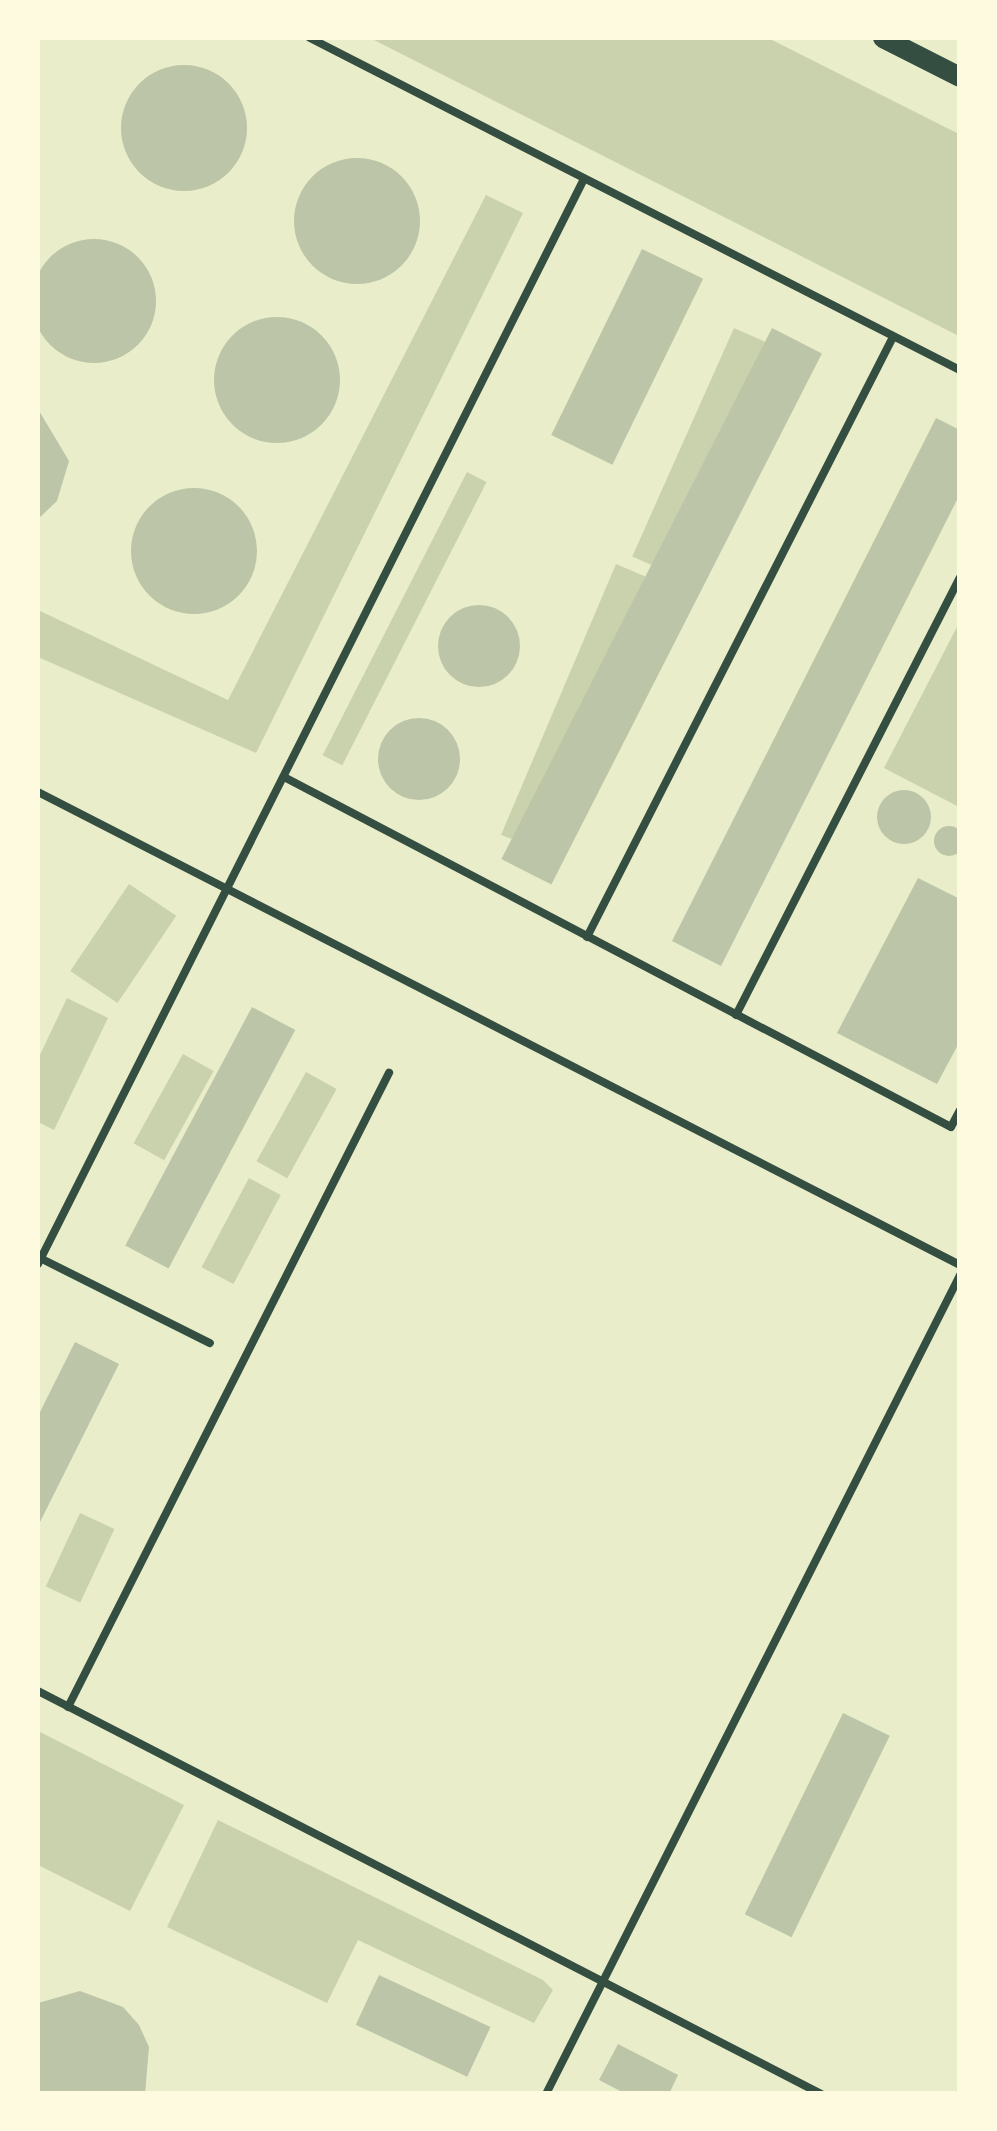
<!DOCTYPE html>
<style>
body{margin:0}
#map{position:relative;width:997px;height:2131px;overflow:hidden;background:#e9edc9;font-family:"Titillium Web",sans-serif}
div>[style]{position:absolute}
.green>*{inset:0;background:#cad2ad;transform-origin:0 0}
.building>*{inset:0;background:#bcc5a7;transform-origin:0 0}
.round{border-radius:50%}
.service>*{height:8px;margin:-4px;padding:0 4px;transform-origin:4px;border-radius:4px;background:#344e41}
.secondary>*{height:20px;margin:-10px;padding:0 10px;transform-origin:10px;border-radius:10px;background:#344e41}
span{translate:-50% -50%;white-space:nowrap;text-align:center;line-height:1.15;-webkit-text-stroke:8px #fefae0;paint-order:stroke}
.frame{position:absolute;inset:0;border:40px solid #fefae0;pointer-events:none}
</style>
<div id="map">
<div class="green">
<div style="clip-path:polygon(370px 38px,768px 38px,959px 134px,959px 336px)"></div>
<div style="clip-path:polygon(486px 195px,523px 213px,256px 753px,38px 657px,38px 610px,228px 700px)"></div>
<div style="left:734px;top:328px;width:34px;height:250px;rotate:24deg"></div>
<div style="left:467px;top:472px;width:22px;height:318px;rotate:27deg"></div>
<div style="left:616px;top:564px;width:33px;height:294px;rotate:23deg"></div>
<div style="clip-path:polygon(959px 623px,959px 807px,884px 768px)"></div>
<div style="left:129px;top:884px;width:57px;height:105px;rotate:34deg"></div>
<div style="clip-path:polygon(67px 998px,108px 1018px,54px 1130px,38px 1122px,38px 1059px)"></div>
<div style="left:183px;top:1054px;width:35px;height:102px;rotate:29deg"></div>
<div style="left:306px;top:1072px;width:35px;height:102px;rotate:29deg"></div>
<div style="left:249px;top:1178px;width:36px;height:101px;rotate:28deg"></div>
<div style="left:80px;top:1513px;width:38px;height:81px;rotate:25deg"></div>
<div style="clip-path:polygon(38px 1731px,184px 1805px,130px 1911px,38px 1865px)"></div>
<div style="clip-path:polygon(218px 1820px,543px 1980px,553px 1990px,534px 2023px,358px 1940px,327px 2003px,167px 1927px)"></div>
</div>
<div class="building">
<div class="round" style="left:121px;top:65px;width:126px;height:126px"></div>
<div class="round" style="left:294px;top:158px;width:126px;height:126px"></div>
<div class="round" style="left:32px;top:239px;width:124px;height:124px"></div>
<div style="left:642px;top:249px;width:68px;height:207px;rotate:26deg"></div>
<div class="round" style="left:214px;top:317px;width:126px;height:126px"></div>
<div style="left:772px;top:328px;width:56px;height:596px;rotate:27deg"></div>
<div style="clip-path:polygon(38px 409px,69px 461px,57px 501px,38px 519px)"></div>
<div style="clip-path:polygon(936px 418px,960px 430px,960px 494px,721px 966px,672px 941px)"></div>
<div class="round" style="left:131px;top:488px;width:126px;height:126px"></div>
<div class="round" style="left:438px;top:605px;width:82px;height:82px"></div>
<div class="round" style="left:378px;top:718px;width:82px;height:82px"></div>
<div class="round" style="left:877px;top:790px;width:54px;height:54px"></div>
<div class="round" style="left:934px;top:826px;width:30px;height:30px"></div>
<div style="clip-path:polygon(918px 878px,960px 899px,960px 1041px,937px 1084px,837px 1033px)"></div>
<div style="left:252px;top:1007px;width:49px;height:270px;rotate:28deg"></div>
<div style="clip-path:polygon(75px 1342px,119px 1364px,38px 1526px,38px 1416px)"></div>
<div style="left:843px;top:1713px;width:52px;height:224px;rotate:26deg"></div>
<div style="left:379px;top:1975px;width:123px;height:55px;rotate:25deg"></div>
<div style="clip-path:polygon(80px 1991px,123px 2007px,139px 2025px,149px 2047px,145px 2094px,38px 2094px,38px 2003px)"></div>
<div style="clip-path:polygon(618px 2044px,678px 2075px,669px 2094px,626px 2094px,599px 2080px)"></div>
</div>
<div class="service">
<div style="left:310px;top:38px;width:730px;rotate:27.06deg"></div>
<div style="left:284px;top:777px;width:753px;rotate:27.69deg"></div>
<div style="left:951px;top:1127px;width:19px;rotate:-62deg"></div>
<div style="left:38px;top:792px;width:1036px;rotate:27.16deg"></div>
<div style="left:587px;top:937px;width:674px;rotate:-62.98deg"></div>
<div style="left:736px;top:1015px;width:491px;rotate:-62.9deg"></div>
<div style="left:40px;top:1258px;width:190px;rotate:26.6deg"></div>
<div style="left:38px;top:1264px;width:1212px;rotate:-63.29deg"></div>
<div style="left:38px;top:1691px;width:881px;rotate:27.23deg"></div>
<div style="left:68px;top:1707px;width:711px;rotate:-63.15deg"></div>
<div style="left:546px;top:2094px;width:918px;rotate:-63.18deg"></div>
</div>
<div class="secondary">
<div style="left:883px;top:38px;width:86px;rotate:26.9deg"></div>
</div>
<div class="frame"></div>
</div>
